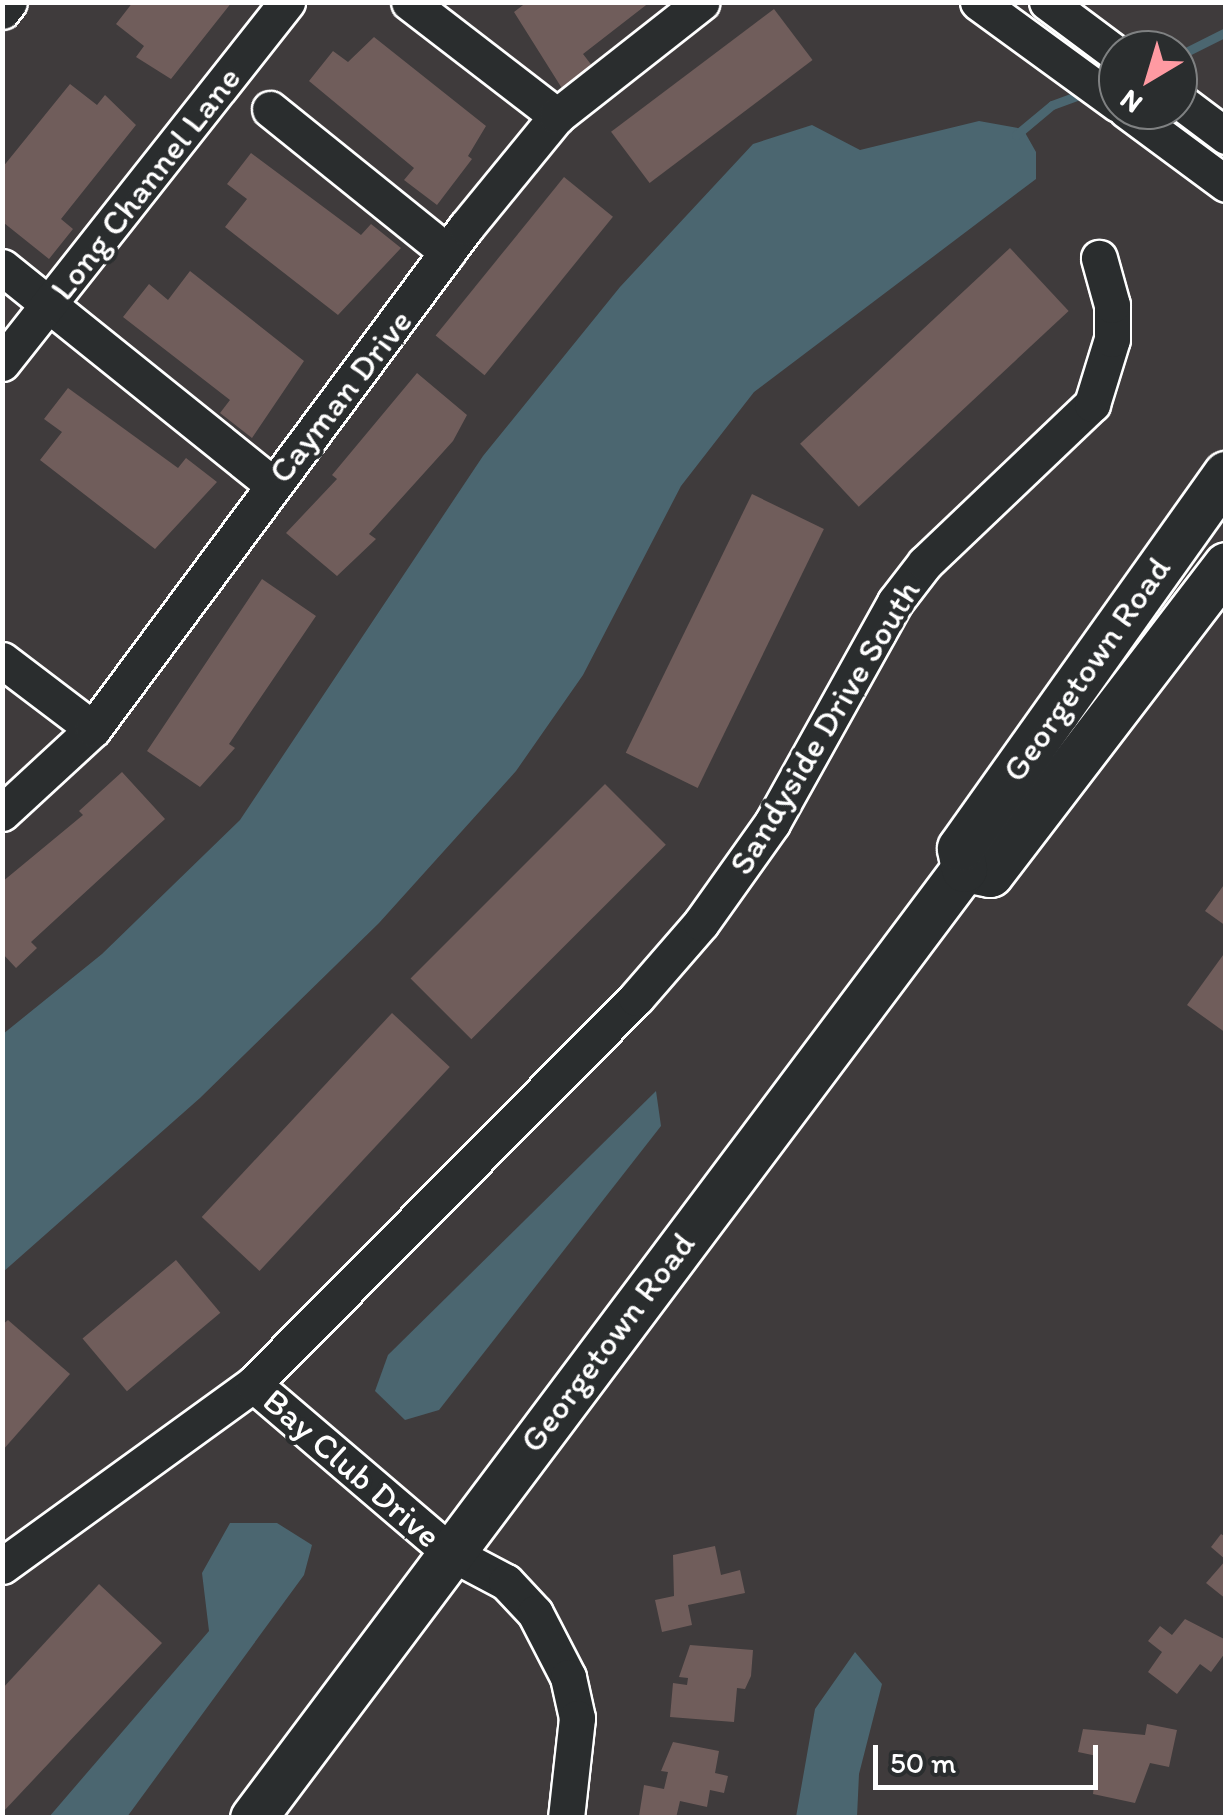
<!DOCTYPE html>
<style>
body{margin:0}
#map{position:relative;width:1228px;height:1820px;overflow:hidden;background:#3f3b3c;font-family:Itim,sans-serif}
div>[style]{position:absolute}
.water>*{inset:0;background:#4b6670}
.stream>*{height:9px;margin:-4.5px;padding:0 4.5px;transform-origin:4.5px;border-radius:4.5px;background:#4b6670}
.building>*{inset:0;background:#705d5b;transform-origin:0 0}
.roads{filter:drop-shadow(2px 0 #fff) drop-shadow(-2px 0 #fff) drop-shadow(0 2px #fff) drop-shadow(0 -2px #fff)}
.minor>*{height:35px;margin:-17.5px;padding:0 17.5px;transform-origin:17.5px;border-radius:17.5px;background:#2a2d2e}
.major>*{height:45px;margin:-22.5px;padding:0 22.5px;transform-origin:22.5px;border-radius:22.5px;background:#2a2d2e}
span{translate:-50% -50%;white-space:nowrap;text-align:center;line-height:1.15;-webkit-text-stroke:8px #2a2d2e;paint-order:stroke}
.street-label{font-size:35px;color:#fff}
.frame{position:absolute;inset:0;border:5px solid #fff;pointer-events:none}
.north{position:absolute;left:1098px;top:30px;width:100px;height:100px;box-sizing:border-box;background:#2a2d2e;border:2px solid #7f8182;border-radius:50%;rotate:218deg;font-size:28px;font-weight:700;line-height:40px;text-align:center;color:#fff}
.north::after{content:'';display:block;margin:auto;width:35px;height:45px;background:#ff9aa2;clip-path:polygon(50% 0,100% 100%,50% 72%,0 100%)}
.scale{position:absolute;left:873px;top:1745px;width:225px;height:45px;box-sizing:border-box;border:5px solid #fff;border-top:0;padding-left:12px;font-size:30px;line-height:35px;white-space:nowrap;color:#fff;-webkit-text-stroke:8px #2a2d2e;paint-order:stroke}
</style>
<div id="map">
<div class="water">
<div style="clip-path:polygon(979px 121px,1023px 129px,1036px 152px,1036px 179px,754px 392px,681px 486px,583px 675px,516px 771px,379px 923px,200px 1098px,3px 1272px,3px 1034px,102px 954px,240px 820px,483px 456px,620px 287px,753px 144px,812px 125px,860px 150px)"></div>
<div style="clip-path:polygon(656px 1091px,661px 1126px,439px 1410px,405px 1420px,375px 1391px,388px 1355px)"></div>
<div style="clip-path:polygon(230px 1523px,277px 1523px,312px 1545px,304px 1575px,127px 1817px,49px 1817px,209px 1631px,202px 1573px)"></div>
<div style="clip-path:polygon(855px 1652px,882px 1684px,859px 1774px,857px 1817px,796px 1817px,815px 1709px)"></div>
</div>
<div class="stream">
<div style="left:1178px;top:56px;width:54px;rotate:-26.6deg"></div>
<div style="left:1016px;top:135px;width:47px;rotate:-39.8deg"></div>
<div style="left:1052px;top:105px;width:37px;rotate:-20deg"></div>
</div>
<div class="building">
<div style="clip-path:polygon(133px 2px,232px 2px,171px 79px,136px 57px,144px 46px,116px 24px)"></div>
<div style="clip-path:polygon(527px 2px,650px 2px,583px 54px,593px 67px,563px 90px,514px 12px)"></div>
<div style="left:774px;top:9px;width:64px;height:204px;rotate:53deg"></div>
<div style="clip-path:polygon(374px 37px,486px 126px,468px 156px,472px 159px,437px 205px,404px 180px,414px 168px,309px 81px,333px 51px,348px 62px)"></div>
<div style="clip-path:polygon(70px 84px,97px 105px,105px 95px,136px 125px,61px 219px,73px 229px,49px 259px,4px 223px,2px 168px)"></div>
<div style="clip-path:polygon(251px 153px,361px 235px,371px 224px,401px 248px,338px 315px,225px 227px,247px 199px,227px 184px)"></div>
<div style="left:564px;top:177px;width:63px;height:204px;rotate:39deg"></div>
<div style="left:1010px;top:248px;width:86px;height:287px;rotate:47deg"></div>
<div style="clip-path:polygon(190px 271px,304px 361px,252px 438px,220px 413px,230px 400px,123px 317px,149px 284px,168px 300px)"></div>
<div style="clip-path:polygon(417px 373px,467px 415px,453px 441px,369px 534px,376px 539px,337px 576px,286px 533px,337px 479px,332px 475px)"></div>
<div style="clip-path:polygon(68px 388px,178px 468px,186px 458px,217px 482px,155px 549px,40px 460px,62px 432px,44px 419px)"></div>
<div style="left:752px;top:494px;width:80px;height:288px;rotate:26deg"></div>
<div style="clip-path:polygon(262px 579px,316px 616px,229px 744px,235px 748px,200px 787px,147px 751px)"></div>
<div style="clip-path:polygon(122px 772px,165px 819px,31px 942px,37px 948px,16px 968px,2px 953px,2px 882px,83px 815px,79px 811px)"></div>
<div style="left:605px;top:784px;width:86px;height:275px;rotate:45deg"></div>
<div style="clip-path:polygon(1226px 882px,1226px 926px,1205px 911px)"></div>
<div style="clip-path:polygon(1226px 951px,1226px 1033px,1187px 1005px)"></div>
<div style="left:392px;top:1013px;width:79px;height:279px;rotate:43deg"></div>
<div style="left:176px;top:1260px;width:69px;height:122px;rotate:50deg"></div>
<div style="clip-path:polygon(8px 1320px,70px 1374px,2px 1451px,2px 1325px)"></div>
<div style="clip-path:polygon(1221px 1534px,1226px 1537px,1226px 1560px,1211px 1547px)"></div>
<div style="clip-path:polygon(715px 1546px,721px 1575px,740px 1570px,745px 1593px,688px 1605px,692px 1625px,662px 1632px,655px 1600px,674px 1596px,673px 1555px)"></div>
<div style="clip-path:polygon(1226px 1560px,1226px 1599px,1206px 1583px)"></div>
<div style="clip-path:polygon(99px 1584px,162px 1643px,2px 1813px,2px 1689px)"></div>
<div style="clip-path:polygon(1185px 1619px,1226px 1640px,1225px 1653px,1211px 1672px,1200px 1664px,1177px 1694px,1148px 1672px,1162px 1652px,1148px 1641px,1160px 1626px,1172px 1635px)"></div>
<div style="clip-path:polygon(690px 1645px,753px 1650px,751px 1676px,745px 1689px,737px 1688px,734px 1722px,670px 1717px,673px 1683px,687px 1685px,688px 1678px,679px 1677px)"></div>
<div style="clip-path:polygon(1147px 1724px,1177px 1730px,1169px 1767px,1150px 1763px,1135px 1803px,1093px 1794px,1097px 1756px,1078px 1752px,1083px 1729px,1145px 1735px)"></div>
<div style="clip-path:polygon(673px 1742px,719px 1751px,715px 1773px,728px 1776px,724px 1793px,710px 1790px,707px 1807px,680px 1801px,676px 1818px,639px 1816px,644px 1785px,664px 1789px,668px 1772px,661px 1771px)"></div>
</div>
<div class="roads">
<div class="minor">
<div style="left:409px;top:2px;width:187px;rotate:37.6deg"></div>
<div style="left:978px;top:2px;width:173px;rotate:36.1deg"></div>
<div style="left:1047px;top:2px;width:89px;rotate:36.7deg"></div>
<div style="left:2px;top:11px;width:11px;rotate:-52deg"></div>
<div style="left:1178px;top:100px;width:60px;rotate:36.9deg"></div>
<div style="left:270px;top:109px;width:228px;rotate:38.9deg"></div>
<div style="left:1126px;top:110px;width:124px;rotate:36.5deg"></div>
<div style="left:2px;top:267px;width:346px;rotate:38.8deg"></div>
<div style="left:2px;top:363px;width:460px;rotate:-51.7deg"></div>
<div style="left:2px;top:660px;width:114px;rotate:37.2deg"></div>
<div style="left:2px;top:813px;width:124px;rotate:-42.7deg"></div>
<div style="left:93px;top:729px;width:625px;rotate:-53.39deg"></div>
<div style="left:466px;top:227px;width:144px;rotate:-50.7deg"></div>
<div style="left:557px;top:116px;width:184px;rotate:-38.2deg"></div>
<div style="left:253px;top:1384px;width:260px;rotate:40.5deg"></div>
<div style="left:451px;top:1553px;width:62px;rotate:27.8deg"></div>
<div style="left:506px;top:1582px;width:42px;rotate:46.9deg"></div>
<div style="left:535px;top:1613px;width:72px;rotate:62.7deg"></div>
<div style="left:568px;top:1677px;width:42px;rotate:77.6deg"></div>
<div style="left:577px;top:1718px;width:101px;rotate:96.3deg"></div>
<div style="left:2px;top:1566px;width:310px;rotate:-35.9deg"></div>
<div style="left:253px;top:1384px;width:544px;rotate:-45.22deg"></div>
<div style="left:636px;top:998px;width:99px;rotate:-49.1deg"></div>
<div style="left:701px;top:923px;width:123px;rotate:-54.6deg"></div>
<div style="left:772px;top:823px;width:253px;rotate:-60.9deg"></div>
<div style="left:895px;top:602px;width:49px;rotate:-52.4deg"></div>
<div style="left:925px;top:563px;width:231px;rotate:-43.6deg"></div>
<div style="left:1092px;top:404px;width:68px;rotate:-72.9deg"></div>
<div style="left:1112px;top:339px;width:34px;rotate:-90deg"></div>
<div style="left:1112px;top:305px;width:49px;rotate:-105.5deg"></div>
</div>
<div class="major">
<div style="left:964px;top:869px;width:26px;rotate:11deg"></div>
<div style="left:990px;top:874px;width:389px;rotate:-52.6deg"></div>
<div style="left:253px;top:1818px;width:1186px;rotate:-53.16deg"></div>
<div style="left:964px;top:869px;width:21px;rotate:-101deg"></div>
<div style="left:960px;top:848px;width:459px;rotate:-54.6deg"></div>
</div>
</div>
<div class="street-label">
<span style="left:145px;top:183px;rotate:-52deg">Long Channel Lane</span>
<span style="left:340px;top:396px;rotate:-52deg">Cayman Drive</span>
<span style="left:1086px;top:669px;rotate:-55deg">Georgetown Road</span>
<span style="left:824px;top:727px;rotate:-59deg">Sandyside Drive South</span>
<span style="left:607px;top:1342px;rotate:-53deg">Georgetown Road</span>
<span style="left:352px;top:1468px;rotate:41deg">Bay Club Drive</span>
</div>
<div class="frame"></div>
<div class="north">N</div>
<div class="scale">50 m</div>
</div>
